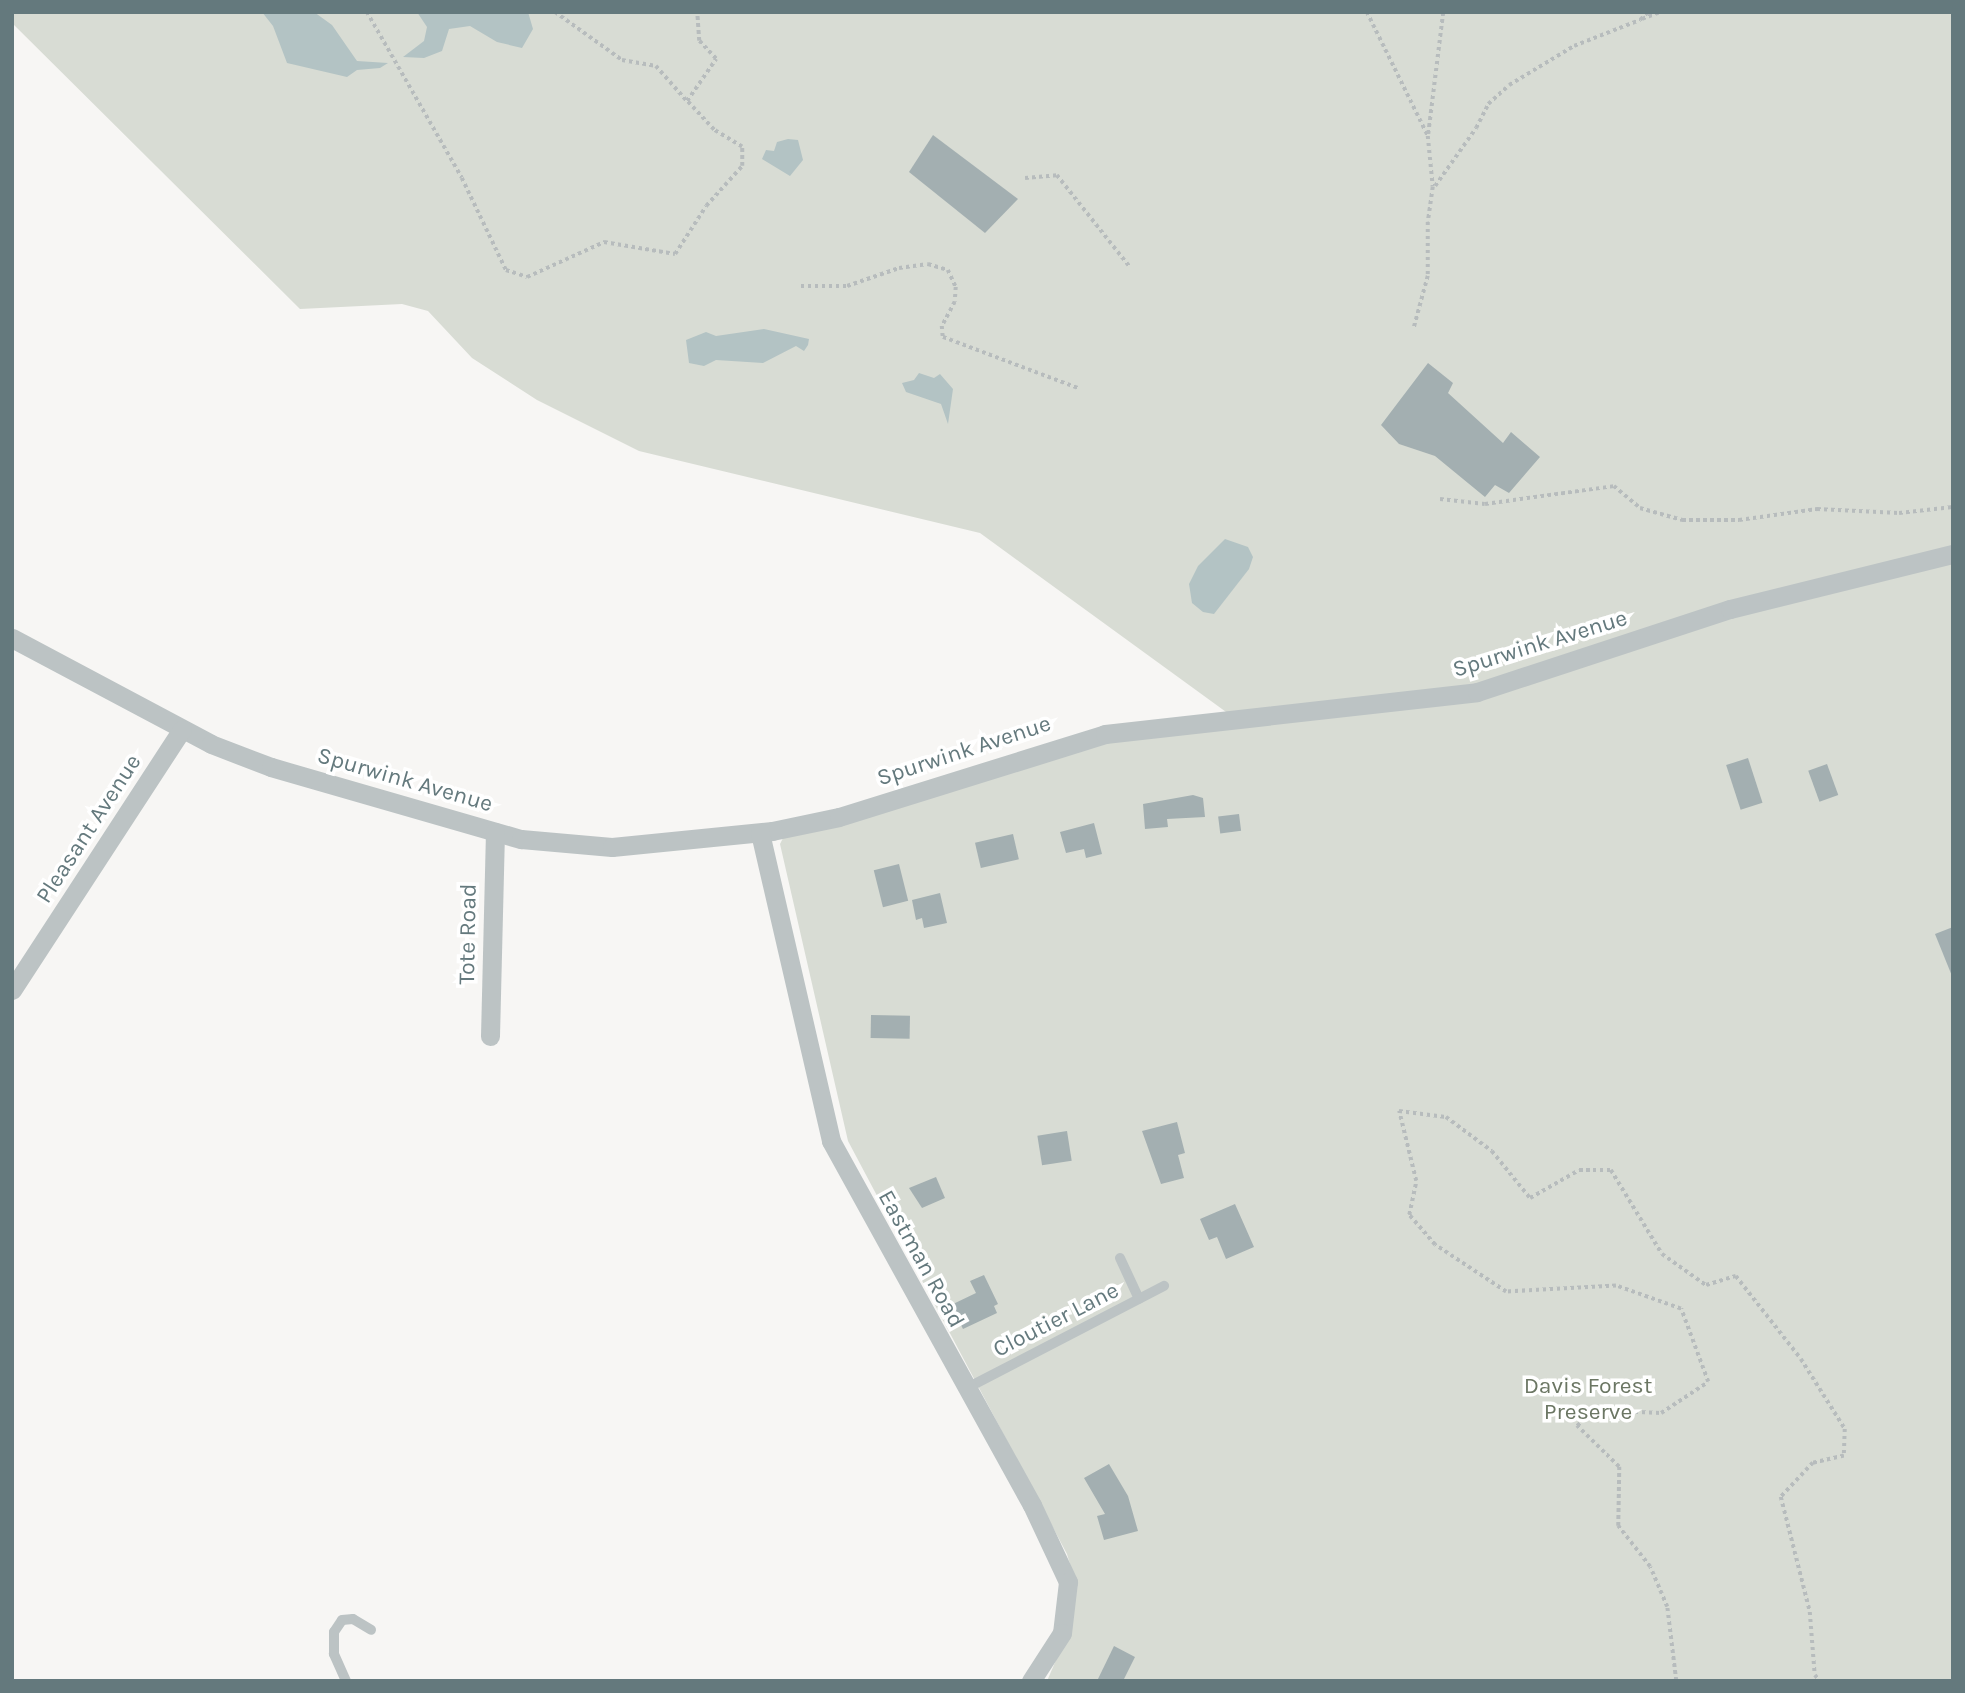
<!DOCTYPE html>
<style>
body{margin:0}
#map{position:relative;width:1965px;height:1693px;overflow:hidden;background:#f7f6f4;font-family:Karla,sans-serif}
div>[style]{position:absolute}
.green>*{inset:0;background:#d8dcd4}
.water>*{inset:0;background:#b3c3c4}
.building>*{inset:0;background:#a3afb1;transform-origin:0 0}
.path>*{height:3.5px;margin-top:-1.75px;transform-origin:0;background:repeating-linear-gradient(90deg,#b7bcbd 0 3.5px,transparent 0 7px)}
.lane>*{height:10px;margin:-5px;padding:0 5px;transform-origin:5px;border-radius:5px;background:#bcc3c4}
.street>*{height:19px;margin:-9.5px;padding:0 9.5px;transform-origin:9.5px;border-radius:9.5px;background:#bcc3c4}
span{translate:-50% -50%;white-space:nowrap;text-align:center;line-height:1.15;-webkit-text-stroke:7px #fff;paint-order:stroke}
.street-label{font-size:23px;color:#64797d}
.park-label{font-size:23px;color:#6b7663}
.frame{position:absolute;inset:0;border:14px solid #64797d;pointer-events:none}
</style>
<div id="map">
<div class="green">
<div style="clip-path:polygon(12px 12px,1953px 12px,1953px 1681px,1047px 1681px,1072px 1623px,1072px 1571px,1067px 1554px,848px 1141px,780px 844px,783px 838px,1099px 745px,1233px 717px,980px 533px,639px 451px,537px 400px,472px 358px,428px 311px,402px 304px,300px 309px,12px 23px)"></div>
</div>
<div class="water">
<div style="clip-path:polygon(262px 12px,314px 12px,332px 25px,357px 61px,388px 63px,380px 68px,357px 70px,347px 77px,287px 63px,273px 26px)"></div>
<div style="clip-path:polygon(417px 12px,528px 12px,533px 29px,522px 48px,497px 42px,470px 26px,449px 29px,442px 51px,424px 58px,403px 57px,424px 41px,427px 27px)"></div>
<div style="clip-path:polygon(788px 139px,798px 140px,803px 160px,790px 176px,762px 159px,766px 150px,774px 151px,777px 142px)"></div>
<div style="clip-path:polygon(764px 329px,809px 339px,808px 345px,804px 351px,796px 346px,763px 363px,716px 360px,704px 366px,689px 363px,686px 340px,706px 332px,716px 336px)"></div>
<div style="clip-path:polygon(919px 373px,934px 378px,940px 374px,953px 389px,948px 424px,941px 404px,906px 392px,902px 383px,914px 380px)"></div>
<div style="clip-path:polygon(1225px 539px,1248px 547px,1253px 557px,1249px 569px,1214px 614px,1203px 612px,1192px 603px,1189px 584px,1198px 566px)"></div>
</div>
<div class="building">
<div style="clip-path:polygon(933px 135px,1018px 199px,985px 233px,909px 172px)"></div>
<div style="clip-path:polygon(1428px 363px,1453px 383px,1448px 393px,1503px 443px,1511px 432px,1540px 457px,1509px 493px,1495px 485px,1485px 497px,1435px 456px,1399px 444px,1381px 425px)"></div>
<div style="left:1748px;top:758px;width:47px;height:23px;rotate:72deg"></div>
<div style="left:1827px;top:764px;width:33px;height:20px;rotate:70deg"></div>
<div style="clip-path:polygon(1193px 795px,1203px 798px,1205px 817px,1167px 819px,1168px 827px,1145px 829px,1143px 804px)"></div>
<div style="left:1239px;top:814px;width:17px;height:21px;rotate:83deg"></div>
<div style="clip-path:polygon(1094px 823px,1102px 854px,1086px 858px,1084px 849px,1066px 853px,1060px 832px)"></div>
<div style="left:1013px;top:834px;width:26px;height:39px;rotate:77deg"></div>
<div style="left:899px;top:864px;width:38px;height:26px;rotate:76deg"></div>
<div style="clip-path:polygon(940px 893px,947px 923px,924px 928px,922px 918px,916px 920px,912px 900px)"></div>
<div style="clip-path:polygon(1953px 927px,1953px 976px,1952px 976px,1935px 934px)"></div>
<div style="left:871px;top:1015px;width:39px;height:23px;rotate:1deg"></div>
<div style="clip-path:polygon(1177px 1122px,1185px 1153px,1178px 1155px,1184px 1178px,1161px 1184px,1142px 1131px)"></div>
<div style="left:1067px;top:1131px;width:30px;height:30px;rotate:81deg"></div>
<div style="clip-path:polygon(936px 1177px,945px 1198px,922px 1208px,909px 1188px)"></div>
<div style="clip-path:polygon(1235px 1204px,1254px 1247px,1226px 1259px,1217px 1237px,1209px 1240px,1200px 1219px)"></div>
<div style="clip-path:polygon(984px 1275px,998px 1304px,994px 1306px,997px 1313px,963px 1329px,951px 1305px,976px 1293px,970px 1281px)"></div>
<div style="clip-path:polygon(1109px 1464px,1128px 1496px,1138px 1531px,1104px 1540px,1097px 1516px,1105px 1514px,1084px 1478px)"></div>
<div style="clip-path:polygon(1114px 1646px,1135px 1657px,1123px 1681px,1097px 1681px)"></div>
</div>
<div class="path">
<div style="left:367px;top:12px;width:191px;rotate:60.2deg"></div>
<div style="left:462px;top:178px;width:102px;rotate:64.4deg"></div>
<div style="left:506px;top:270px;width:22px;rotate:18deg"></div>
<div style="left:527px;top:277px;width:85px;rotate:-24.4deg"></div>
<div style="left:604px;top:242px;width:72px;rotate:9.6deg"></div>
<div style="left:675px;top:254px;width:57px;rotate:-57.1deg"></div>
<div style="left:706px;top:206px;width:54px;rotate:-48deg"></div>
<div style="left:742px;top:166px;width:19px;rotate:-90deg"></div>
<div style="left:742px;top:147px;width:33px;rotate:-149deg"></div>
<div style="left:714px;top:130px;width:40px;rotate:-133deg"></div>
<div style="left:555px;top:12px;width:82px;rotate:35.6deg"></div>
<div style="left:622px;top:60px;width:35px;rotate:10deg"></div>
<div style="left:656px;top:66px;width:47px;rotate:48.5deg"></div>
<div style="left:687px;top:101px;width:51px;rotate:-55.4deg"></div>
<div style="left:716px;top:59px;width:25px;rotate:-133deg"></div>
<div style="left:699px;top:41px;width:29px;rotate:-94deg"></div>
<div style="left:1367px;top:12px;width:138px;rotate:63.8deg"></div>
<div style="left:1428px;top:136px;width:51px;rotate:84.4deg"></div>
<div style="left:1433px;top:187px;width:35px;rotate:98deg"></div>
<div style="left:1428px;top:222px;width:54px;rotate:90deg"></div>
<div style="left:1428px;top:276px;width:54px;rotate:105.1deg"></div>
<div style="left:1642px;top:19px;width:19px;rotate:-21deg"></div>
<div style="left:1428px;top:134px;width:123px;rotate:-83deg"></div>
<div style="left:1025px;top:178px;width:32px;rotate:-5deg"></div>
<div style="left:1057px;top:175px;width:117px;rotate:51.6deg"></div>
<div style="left:1435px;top:186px;width:71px;rotate:-54.7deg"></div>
<div style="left:1476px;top:128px;width:27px;rotate:-63deg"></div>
<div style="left:1488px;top:104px;width:28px;rotate:-42deg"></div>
<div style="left:1509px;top:85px;width:76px;rotate:-31deg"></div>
<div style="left:1574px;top:46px;width:71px;rotate:-21.5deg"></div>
<div style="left:1640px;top:20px;width:11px;rotate:-45deg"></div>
<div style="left:801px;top:286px;width:46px"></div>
<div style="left:847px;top:286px;width:55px;rotate:-19.1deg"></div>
<div style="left:899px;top:268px;width:29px;rotate:-8deg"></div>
<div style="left:928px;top:264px;width:21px;rotate:17deg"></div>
<div style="left:948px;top:270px;width:19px;rotate:65deg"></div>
<div style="left:956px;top:287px;width:15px;rotate:94deg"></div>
<div style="left:955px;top:302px;width:27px;rotate:118deg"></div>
<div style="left:942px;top:326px;width:11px;rotate:85deg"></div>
<div style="left:943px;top:337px;width:144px;rotate:20.7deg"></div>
<div style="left:1440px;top:499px;width:45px;rotate:6.3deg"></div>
<div style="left:1485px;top:504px;width:130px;rotate:-7.9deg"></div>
<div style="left:1614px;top:486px;width:34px;rotate:40deg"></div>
<div style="left:1640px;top:508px;width:44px;rotate:15.9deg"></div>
<div style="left:1682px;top:520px;width:57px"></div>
<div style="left:1739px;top:520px;width:79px;rotate:-8deg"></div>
<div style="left:1817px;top:509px;width:82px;rotate:2.8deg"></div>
<div style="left:1899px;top:513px;width:54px;rotate:-6.3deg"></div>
<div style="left:1676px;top:1681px;width:75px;rotate:-96.9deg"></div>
<div style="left:1667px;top:1607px;width:43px;rotate:-113deg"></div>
<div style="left:1650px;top:1567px;width:52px;rotate:-128deg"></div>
<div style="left:1618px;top:1526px;width:59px;rotate:-89deg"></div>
<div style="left:1619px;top:1467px;width:59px;rotate:-135.7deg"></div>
<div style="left:1577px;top:1426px;width:23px;rotate:-45deg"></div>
<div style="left:1593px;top:1410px;width:68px;rotate:2.5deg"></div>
<div style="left:1661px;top:1413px;width:56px;rotate:-33.4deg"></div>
<div style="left:1708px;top:1382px;width:78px;rotate:-110.3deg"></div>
<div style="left:1681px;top:1309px;width:69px;rotate:-160.5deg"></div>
<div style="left:1616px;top:1286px;width:110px;rotate:176.9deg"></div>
<div style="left:1506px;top:1292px;width:85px;rotate:-146.5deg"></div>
<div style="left:1435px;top:1245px;width:40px;rotate:-131deg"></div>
<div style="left:1409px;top:1215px;width:35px;rotate:-78deg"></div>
<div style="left:1416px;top:1181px;width:72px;rotate:-103.7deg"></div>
<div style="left:1399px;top:1111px;width:47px;rotate:7.3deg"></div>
<div style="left:1446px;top:1117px;width:57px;rotate:36.5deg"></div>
<div style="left:1492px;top:1151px;width:60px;rotate:51deg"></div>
<div style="left:1530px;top:1198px;width:56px;rotate:-29.7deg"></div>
<div style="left:1579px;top:1170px;width:32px"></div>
<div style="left:1611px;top:1170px;width:98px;rotate:58.7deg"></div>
<div style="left:1662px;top:1254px;width:54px;rotate:35.2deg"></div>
<div style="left:1706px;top:1285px;width:31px;rotate:-17deg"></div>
<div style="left:1736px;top:1276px;width:105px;rotate:51.9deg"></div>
<div style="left:1801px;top:1359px;width:83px;rotate:57.8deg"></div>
<div style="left:1845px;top:1429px;width:27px;rotate:92deg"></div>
<div style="left:1844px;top:1456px;width:32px;rotate:167deg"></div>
<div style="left:1813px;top:1463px;width:47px;rotate:133.3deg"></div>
<div style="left:1781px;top:1497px;width:119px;rotate:75.8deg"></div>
<div style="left:1810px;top:1612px;width:63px;rotate:85.5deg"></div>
<div style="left:1815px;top:1675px;width:8px;rotate:50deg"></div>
</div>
<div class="lane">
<div style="left:1120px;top:1258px;width:45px;rotate:65.1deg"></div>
<div style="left:967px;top:1388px;width:222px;rotate:-27.4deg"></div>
<div style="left:346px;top:1681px;width:30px;rotate:-114deg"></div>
<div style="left:334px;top:1654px;width:22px;rotate:-90deg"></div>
<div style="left:334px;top:1632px;width:14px;rotate:-56deg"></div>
<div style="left:342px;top:1620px;width:11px;rotate:-5deg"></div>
<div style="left:353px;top:1619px;width:21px;rotate:31deg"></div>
</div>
<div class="street">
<div style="left:12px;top:638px;width:225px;rotate:28deg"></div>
<div style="left:211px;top:744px;width:64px;rotate:21deg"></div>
<div style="left:271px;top:767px;width:260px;rotate:16.1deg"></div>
<div style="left:521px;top:839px;width:91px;rotate:5deg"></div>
<div style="left:612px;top:847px;width:161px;rotate:-5.7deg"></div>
<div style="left:772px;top:831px;width:68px;rotate:-11.8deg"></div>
<div style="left:839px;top:817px;width:279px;rotate:-17.3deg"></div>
<div style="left:1105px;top:734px;width:374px;rotate:-6.4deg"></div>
<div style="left:1477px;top:692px;width:266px;rotate:-18.2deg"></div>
<div style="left:1730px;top:609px;width:230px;rotate:-13.9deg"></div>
<div style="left:760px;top:833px;width:316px;rotate:77deg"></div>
<div style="left:831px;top:1141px;width:416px;rotate:61.1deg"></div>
<div style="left:1032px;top:1505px;width:85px;rotate:64.9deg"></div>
<div style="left:1068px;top:1582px;width:51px;rotate:96.7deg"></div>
<div style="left:1062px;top:1633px;width:57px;rotate:122.9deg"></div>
<div style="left:12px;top:990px;width:311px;rotate:-56.9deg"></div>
<div style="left:490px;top:1036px;width:204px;rotate:-88.6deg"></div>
</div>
<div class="street-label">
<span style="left:1540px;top:644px;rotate:-17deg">Spurwink Avenue</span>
<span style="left:964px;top:751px;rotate:-18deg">Spurwink Avenue</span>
<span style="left:405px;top:780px;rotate:16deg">Spurwink Avenue</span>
<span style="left:89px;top:829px;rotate:-57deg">Pleasant Avenue</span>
<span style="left:468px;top:934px;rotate:-89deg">Tote Road</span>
<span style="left:921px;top:1259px;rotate:61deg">Eastman Road</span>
<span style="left:1056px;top:1320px;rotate:-27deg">Cloutier Lane</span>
</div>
<div class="park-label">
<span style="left:1588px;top:1399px">Davis Forest<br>Preserve</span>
</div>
<div class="frame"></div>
</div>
